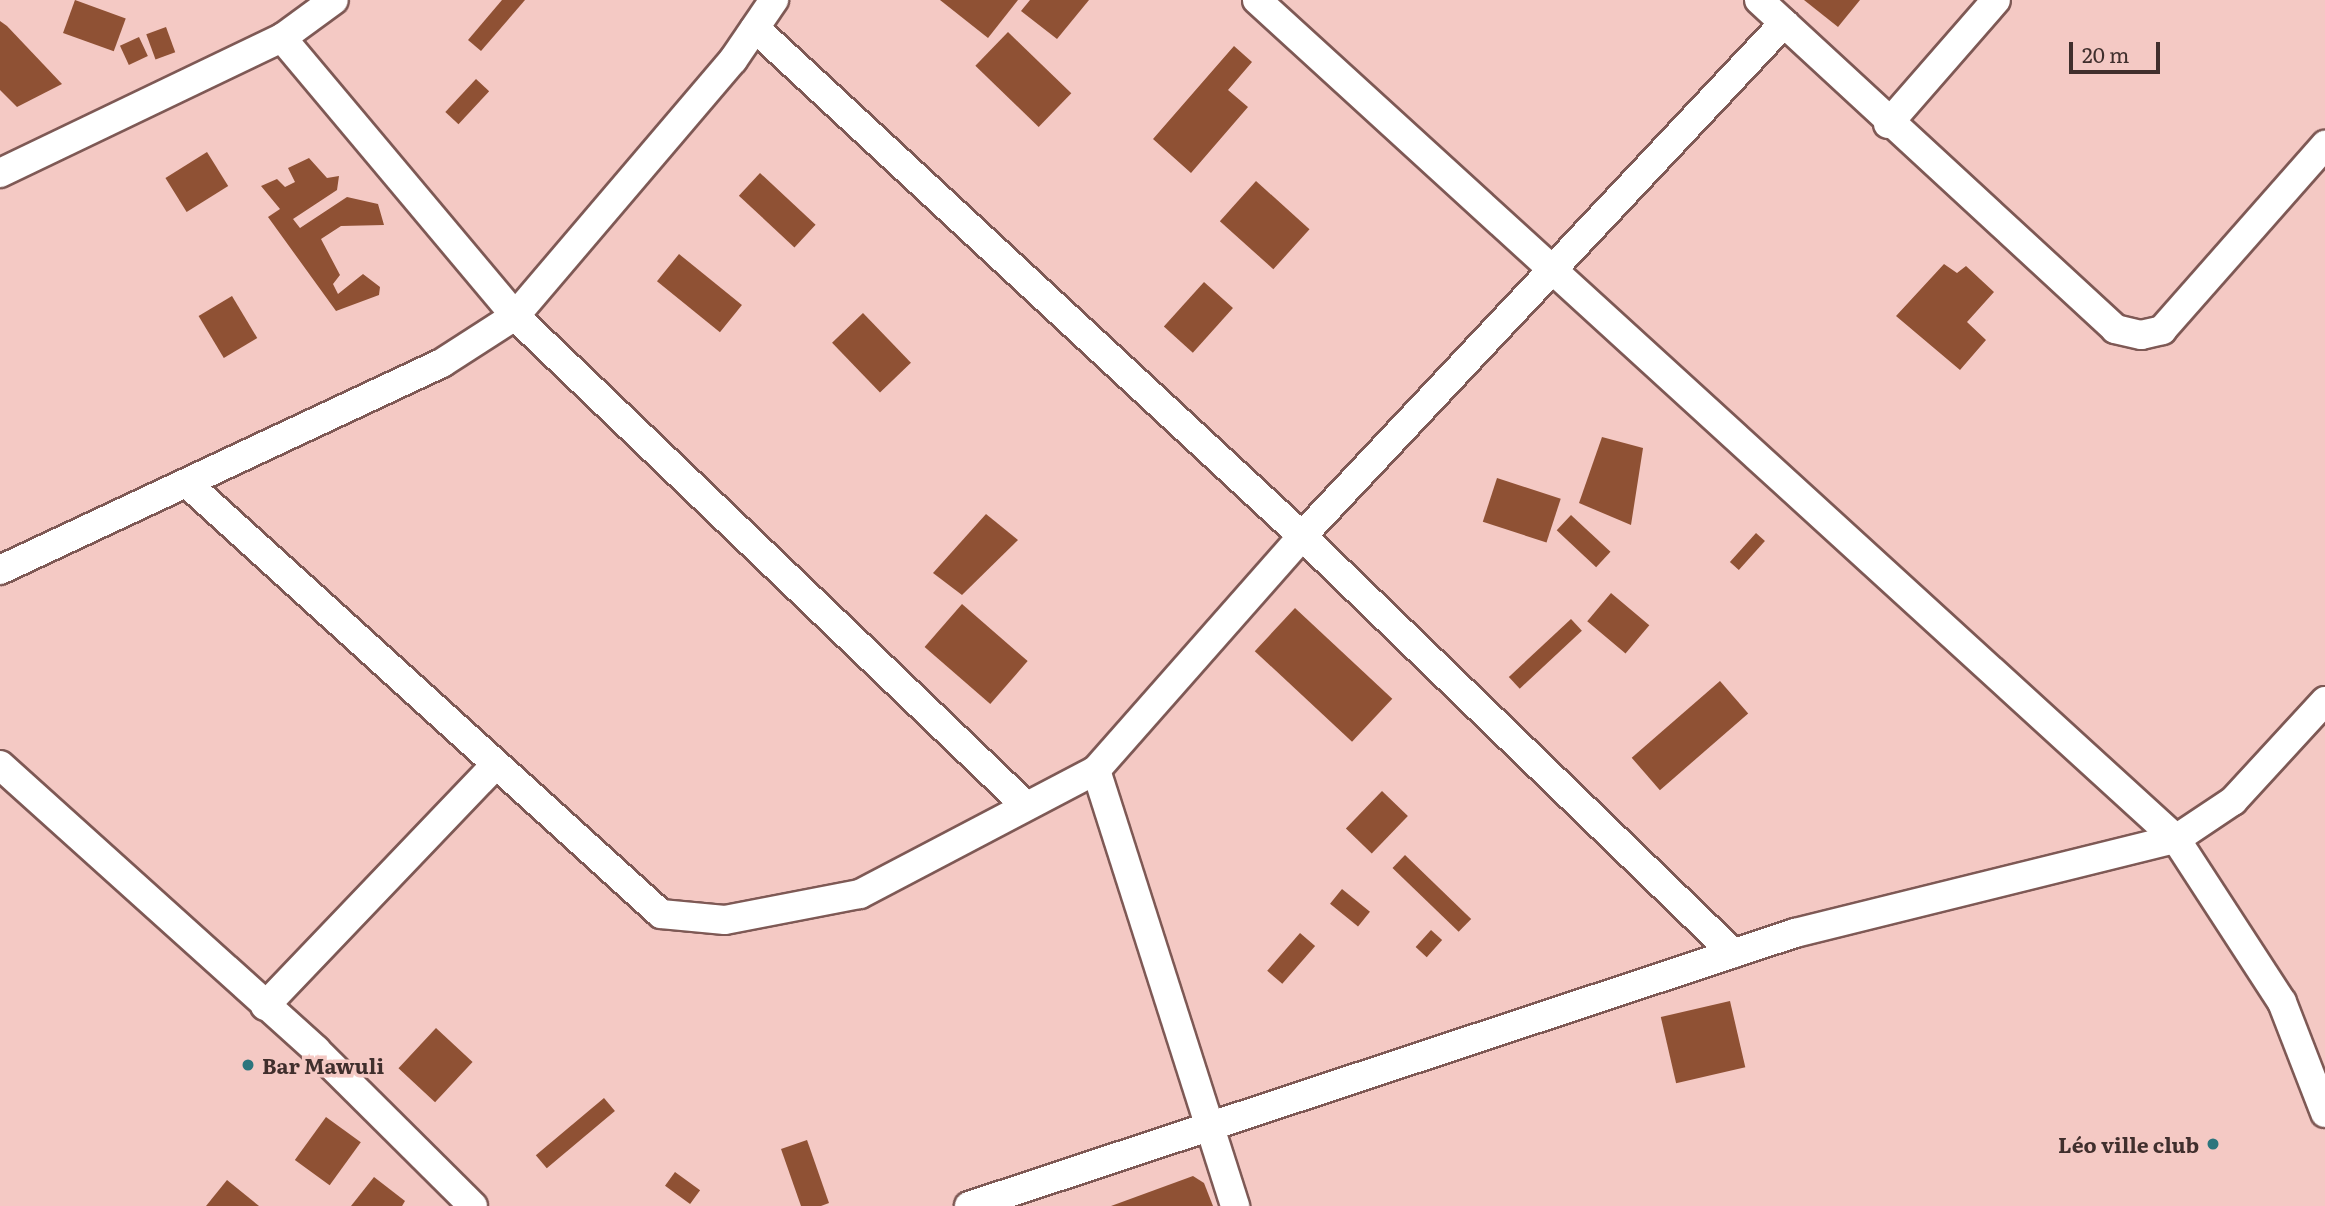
<!DOCTYPE html>
<meta charset="utf-8">
<style>
body{margin:0}
#map{position:relative;width:2325px;height:1206px;overflow:hidden;background:#f4c9c4;font-family:Literata,serif}
div>[style]{position:absolute}
.building>*{inset:0;background:#8f5134;transform-origin:0 0}
.roads{filter:drop-shadow(2px 0 #7e5955) drop-shadow(-2px 0 #7e5955) drop-shadow(0 2px #7e5955) drop-shadow(0 -2px #7e5955)}
.minor>*{height:28px;margin:-14px;padding:0 14px;transform-origin:14px;border-radius:14px;background:#fff}
.dots>*{width:19px;height:19px;translate:-50% -50%;box-sizing:border-box;border:4px solid #f4c9c4;border-radius:50%}
span{translate:-50% -50%;white-space:nowrap;text-align:center;line-height:1.15;-webkit-text-stroke:7px #f4c9c4;paint-order:stroke}
.poi-label{font-size:21px;color:#402f2d;font-weight:700}
.left{translate:0 -50%;text-align:left}
.right{translate:-100% -50%;text-align:right}
.scale{position:absolute;left:2069px;top:42px;width:91px;height:32px;box-sizing:border-box;border:4px solid #402f2d;border-top:0;padding-left:9px;font-size:21px;line-height:24px;white-space:nowrap;color:#402f2d;-webkit-text-stroke:5px #f4c9c4;paint-order:stroke}
</style>
<div id="map">
<div class="building">
<div style="left:75px;top:0;width:54px;height:35px;rotate:20deg"></div>
<div style="clip-path:polygon(502px 0,525px 0,481px 51px,468px 40px)"></div>
<div style="clip-path:polygon(940px 0,1018px 0,988px 38px)"></div>
<div style="clip-path:polygon(1030px 0,1089px 0,1057px 39px,1021px 11px)"></div>
<div style="clip-path:polygon(1804px 0,1860px 0,1838px 27px)"></div>
<div style="clip-path:polygon(0 21px,7px 26px,62px 84px,17px 107px,0 90px)"></div>
<div style="left:166px;top:27px;width:27px;height:21px;rotate:70deg"></div>
<div style="left:1008px;top:32px;width:88px;height:47px;rotate:44deg"></div>
<div style="left:139px;top:37px;width:21px;height:21px;rotate:65deg"></div>
<div style="clip-path:polygon(1234px 46px,1252px 62px,1228px 90px,1248px 107px,1191px 173px,1153px 139px)"></div>
<div style="left:476px;top:79px;width:18px;height:45px;rotate:43deg"></div>
<div style="left:207px;top:152px;width:40px;height:49px;rotate:58deg"></div>
<div style="clip-path:polygon(309px 158px,327px 178px,339px 176px,337px 190px,293px 219px,300px 228px,347px 197px,378px 204px,384px 225px,341px 226px,321px 239px,340px 275px,333px 284px,338px 294px,363px 274px,380px 287px,379px 295px,336px 311px,268px 217px,280px 209px,261px 186px,277px 179px,285px 187px,295px 182px,288px 168px)"></div>
<div style="left:760px;top:173px;width:76px;height:31px;rotate:43deg"></div>
<div style="left:1256px;top:181px;width:72px;height:54px;rotate:42deg"></div>
<div style="left:679px;top:254px;width:81px;height:35px;rotate:39deg"></div>
<div style="clip-path:polygon(1944px 264px,1957px 273px,1966px 266px,1994px 292px,1967px 322px,1986px 340px,1960px 370px,1896px 316px)"></div>
<div style="left:1204px;top:282px;width:39px;height:60px;rotate:42deg"></div>
<div style="left:232px;top:296px;width:49px;height:39px;rotate:59deg"></div>
<div style="left:863px;top:313px;width:69px;height:43px;rotate:46deg"></div>
<div style="clip-path:polygon(1602px 437px,1643px 448px,1631px 525px,1579px 503px)"></div>
<div style="left:1497px;top:478px;width:67px;height:46px;rotate:18deg"></div>
<div style="clip-path:polygon(986px 514px,1018px 540px,962px 595px,933px 573px)"></div>
<div style="left:1571px;top:515px;width:54px;height:21px;rotate:43deg"></div>
<div style="left:1756px;top:533px;width:12px;height:39px;rotate:42deg"></div>
<div style="left:1611px;top:593px;width:50px;height:37px;rotate:40deg"></div>
<div style="left:962px;top:604px;width:87px;height:57px;rotate:41deg"></div>
<div style="left:1295px;top:608px;width:133px;height:59px;rotate:43deg"></div>
<div style="left:1571px;top:619px;width:16px;height:85px;rotate:47deg"></div>
<div style="left:1720px;top:681px;width:43px;height:117px;rotate:49deg"></div>
<div style="left:1382px;top:791px;width:36px;height:52px;rotate:44deg"></div>
<div style="left:1405px;top:855px;width:92px;height:18px;rotate:44deg"></div>
<div style="left:1342px;top:889px;width:36px;height:19px;rotate:39deg"></div>
<div style="left:1431px;top:930px;width:15px;height:23px;rotate:42deg"></div>
<div style="left:1300px;top:933px;width:20px;height:50px;rotate:41deg"></div>
<div style="left:1730px;top:1001px;width:68px;height:71px;rotate:77deg"></div>
<div style="left:436px;top:1028px;width:50px;height:55px;rotate:43deg"></div>
<div style="left:604px;top:1098px;width:17px;height:89px;rotate:50deg"></div>
<div style="left:326px;top:1117px;width:43px;height:53px;rotate:36deg"></div>
<div style="clip-path:polygon(807px 1140px,829px 1203px,821px 1206px,801px 1206px,781px 1149px)"></div>
<div style="left:675px;top:1172px;width:31px;height:17px;rotate:36deg"></div>
<div style="clip-path:polygon(1193px 1176px,1204px 1183px,1213px 1206px,1111px 1206px)"></div>
<div style="clip-path:polygon(374px 1177px,405px 1201px,402px 1206px,351px 1206px)"></div>
<div style="clip-path:polygon(227px 1180px,259px 1206px,206px 1206px)"></div>
</div>
<div class="roads">
<div class="minor">
<div style="left:1257px;top:0;width:1244px;rotate:42.39deg"></div>
<div style="left:2176px;top:839px;width:194px;rotate:57deg"></div>
<div style="left:2282px;top:1002px;width:119px;rotate:68.8deg"></div>
<div style="left:1759px;top:0;width:485px;rotate:42.7deg"></div>
<div style="left:2115px;top:329px;width:27px;rotate:13deg"></div>
<div style="left:2141px;top:335px;width:22px;rotate:-13deg"></div>
<div style="left:2162px;top:330px;width:247px;rotate:-48.6deg"></div>
<div style="left:755px;top:28px;width:747px;rotate:42.88deg"></div>
<div style="left:1302px;top:536px;width:600px;rotate:44.05deg"></div>
<div style="left:282px;top:38px;width:363px;rotate:50deg"></div>
<div style="left:515px;top:316px;width:704px;rotate:43.79deg"></div>
<div style="left:1888px;top:124px;width:164px;rotate:-48.9deg"></div>
<div style="left:0;top:173px;width:313px;rotate:-25.6deg"></div>
<div style="left:282px;top:38px;width:64px;rotate:-36.2deg"></div>
<div style="left:190px;top:486px;width:636px;rotate:42.26deg"></div>
<div style="left:661px;top:914px;width:64px;rotate:5.4deg"></div>
<div style="left:725px;top:920px;width:137px;rotate:-10.9deg"></div>
<div style="left:860px;top:894px;width:267px;rotate:-27.7deg"></div>
<div style="left:1096px;top:770px;width:312px;rotate:-48.6deg"></div>
<div style="left:1302px;top:536px;width:704px;rotate:-46.78deg"></div>
<div style="left:0;top:570px;width:488px;rotate:-25.1deg"></div>
<div style="left:442px;top:363px;width:87px;rotate:-32.8deg"></div>
<div style="left:515px;top:316px;width:336px;rotate:-49.6deg"></div>
<div style="left:733px;top:60px;width:73px;rotate:-55.7deg"></div>
<div style="left:0;top:765px;width:426px;rotate:42deg"></div>
<div style="left:316px;top:1050px;width:221px;rotate:44.8deg"></div>
<div style="left:1096px;top:770px;width:458px;rotate:72.3deg"></div>
<div style="left:265px;top:1006px;width:332px;rotate:-46.3deg"></div>
<div style="left:969px;top:1206px;width:870px;rotate:-18.29deg"></div>
<div style="left:1795px;top:933px;width:392px;rotate:-13.9deg"></div>
<div style="left:2176px;top:839px;width:69px;rotate:-33.7deg"></div>
<div style="left:2233px;top:801px;width:136px;rotate:-47.4deg"></div>
</div>
</div>
<div class="dots">
<div style="left:248px;top:1065px;background:#2c757d"></div>
<div style="left:2213px;top:1144px;background:#2c757d"></div>
</div>
<div class="poi-label">
<span class="left" style="left:262px;top:1065px">Bar Mawuli</span>
<span class="right" style="left:2199px;top:1144px">Léo ville club</span>
</div>
<div class="scale">20 m</div>
</div>
